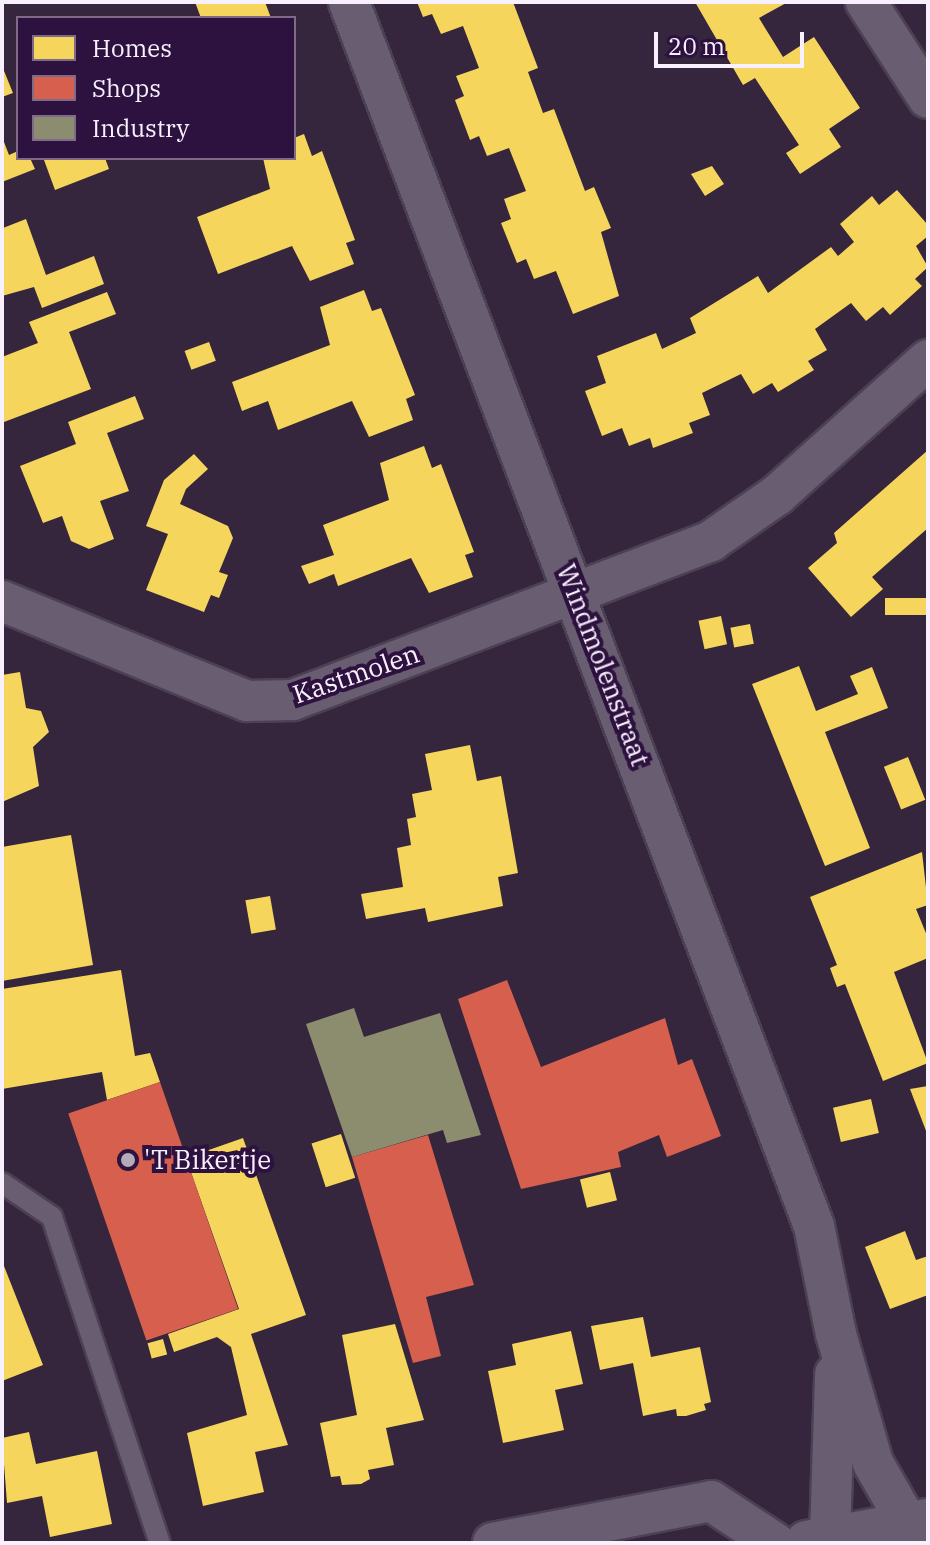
<!DOCTYPE html>
<style>
body{margin:0}
#map{position:relative;width:930px;height:1545px;overflow:hidden;background:#35263e;font-family:"IBM Plex Serif",serif}
div>[style]{position:absolute}
.homes>*{inset:0;background:#f6d55c;transform-origin:0 0}
.shops>*{inset:0;background:#d6604d;transform-origin:0 0}
.industry>*{inset:0;background:#8c8c6e}
.roads{filter:drop-shadow(2px 0 #4c4153) drop-shadow(-2px 0 #4c4153) drop-shadow(0 2px #4c4153) drop-shadow(0 -2px #4c4153)}
.lane>*{height:20px;margin:-10px;padding:0 10px;transform-origin:10px;border-radius:10px;background:#695e71}
.street>*{height:40px;margin:-20px;padding:0 20px;transform-origin:20px;border-radius:20px;background:#695e71}
.secondary>*{height:44px;margin:-22px;padding:0 22px;transform-origin:22px;border-radius:22px;background:#695e71}
.dots>*{width:22px;height:22px;translate:-50% -50%;box-sizing:border-box;border:4px solid #2d113e;border-radius:50%}
span{translate:-50% -50%;white-space:nowrap;text-align:center;line-height:1.15;-webkit-text-stroke:8px #2d113e;paint-order:stroke}
.street-label{font-size:26px;color:#f8f1fd}
.poi-label{font-size:26px;color:#f8f1fd}
.left{translate:0 -50%;text-align:left}
.frame{position:absolute;inset:0;border:4px solid #f8f1fd;pointer-events:none}
.legend{position:absolute;left:16px;top:16px;width:280px;height:144px;box-sizing:border-box;background:#2d113e;border:2px solid #7e6b8a;margin:0;padding:10px 14px;list-style:none;font-size:24px;color:#f8f1fd}
.legend li{display:flex;align-items:center;gap:16px;height:40px}
.legend b{width:40px;border:2px solid #7e6b8a}
.scale{position:absolute;left:654px;top:32px;width:150px;height:36px;box-sizing:border-box;border:4px solid #f8f1fd;border-top:0;padding-left:10px;font-size:24px;line-height:28px;white-space:nowrap;color:#f8f1fd;-webkit-text-stroke:6px #2d113e;paint-order:stroke}
</style>
<div id="map">
<div class="homes">
<div style="clip-path:polygon(195px 2px,265px 2px,271px 18px,201px 18px)"></div>
<div style="clip-path:polygon(417px 2px,513px 2px,538px 68px,528px 72px,543px 113px,554px 109px,585px 191px,594px 187px,611px 228px,601px 232px,619px 296px,573px 314px,556px 271px,534px 279px,526px 259px,517px 263px,501px 223px,511px 219px,504px 199px,526px 191px,509px 148px,487px 156px,479px 136px,470px 140px,455px 100px,464px 96px,456px 76px,479px 68px,463px 26px,441px 34px,432px 14px,423px 17px)"></div>
<div style="clip-path:polygon(695px 2px,788px 2px,759px 18px,783px 57px,814px 37px,860px 108px,829px 129px,841px 147px,800px 174px,786px 153px,799px 145px,755px 78px,743px 85px)"></div>
<div style="clip-path:polygon(2px 66px,13px 93px,2px 97px)"></div>
<div style="clip-path:polygon(304px 134px,312px 156px,322px 151px,355px 240px,346px 243px,354px 264px,310px 281px,292px 246px,218px 274px,197px 217px,270px 189px,263px 158px,294px 158px,294px 138px)"></div>
<div style="clip-path:polygon(4px 142px,9px 155px,18px 151px,18px 158px,30px 158px,35px 169px,2px 182px)"></div>
<div style="clip-path:polygon(49px 158px,105px 158px,109px 169px,55px 190px,44px 160px)"></div>
<div style="clip-path:polygon(712px 166px,724px 184px,705px 196px,691px 174px)"></div>
<div style="clip-path:polygon(897px 190px,928px 225px,928px 236px,916px 246px,928px 267px,915px 279px,922px 286px,890px 315px,883px 307px,866px 321px,851px 303px,815px 329px,827px 350px,808px 361px,814px 370px,778px 392px,772px 383px,753px 394px,741px 374px,702px 393px,710px 415px,689px 423px,693px 433px,653px 448px,650px 438px,629px 446px,622px 428px,602px 436px,585px 391px,606px 383px,597px 356px,656px 333px,662px 349px,696px 333px,690px 318px,758px 276px,768px 293px,831px 247px,838px 256px,854px 242px,840px 224px,872px 196px,879px 205px)"></div>
<div style="clip-path:polygon(26px 219px,46px 275px,94px 256px,104px 284px,42px 308px,34px 287px,2px 296px,3px 228px)"></div>
<div style="clip-path:polygon(364px 290px,372px 311px,381px 308px,415px 395px,406px 399px,413px 420px,369px 437px,352px 401px,278px 430px,268px 401px,242px 411px,232px 382px,330px 345px,320px 307px)"></div>
<div style="clip-path:polygon(107px 292px,116px 314px,69px 332px,91px 389px,4px 422px,2px 357px,38px 343px,29px 322px)"></div>
<div style="left:209px;top:342px;width:20px;height:26px;rotate:70deg"></div>
<div style="clip-path:polygon(135px 396px,144px 419px,107px 433px,129px 491px,100px 501px,114px 539px,89px 549px,71px 541px,62px 516px,43px 523px,20px 466px,76px 444px,68px 422px)"></div>
<div style="clip-path:polygon(424px 446px,432px 468px,441px 464px,474px 552px,465px 555px,473px 577px,429px 593px,411px 558px,338px 586px,334px 574px,309px 584px,301px 566px,334px 555px,323px 525px,389px 500px,380px 463px)"></div>
<div style="clip-path:polygon(928px 450px,928px 528px,872px 577px,883px 589px,851px 617px,808px 568px,837px 543px,834px 533px)"></div>
<div style="clip-path:polygon(194px 454px,208px 469px,186px 489px,180px 504px,228px 526px,233px 538px,219px 572px,228px 575px,219px 598px,211px 595px,204px 612px,146px 590px,168px 534px,146px 526px,164px 480px)"></div>
<div style="left:928px;top:598px;width:17px;height:43px;rotate:90deg"></div>
<div style="left:721px;top:616px;width:29px;height:23px;rotate:78deg"></div>
<div style="left:750px;top:624px;width:20px;height:20px;rotate:79deg"></div>
<div style="clip-path:polygon(799px 666px,816px 711px,858px 694px,850px 676px,872px 667px,888px 708px,825px 732px,870px 848px,825px 866px,752px 684px)"></div>
<div style="clip-path:polygon(20px 672px,26px 708px,41px 711px,49px 732px,33px 747px,39px 786px,2px 802px,2px 675px)"></div>
<div style="clip-path:polygon(470px 745px,477px 781px,501px 776px,518px 873px,498px 877px,503px 906px,428px 922px,425px 908px,366px 919px,361px 894px,403px 887px,397px 848px,411px 845px,407px 819px,416px 817px,412px 794px,432px 790px,425px 754px)"></div>
<div style="left:908px;top:757px;width:46px;height:26px;rotate:68deg"></div>
<div style="clip-path:polygon(71px 835px,93px 965px,2px 981px,2px 847px)"></div>
<div style="clip-path:polygon(922px 852px,928px 905px,916px 909px,928px 938px,928px 958px,894px 972px,928px 1063px,883px 1081px,845px 984px,837px 987px,830px 968px,837px 965px,810px 897px)"></div>
<div style="left:270px;top:896px;width:34px;height:25px;rotate:80deg"></div>
<div style="clip-path:polygon(121px 970px,135px 1056px,150px 1053px,160px 1082px,107px 1100px,102px 1072px,2px 1089px,2px 989px)"></div>
<div style="clip-path:polygon(928px 1086px,928px 1136px,910px 1089px)"></div>
<div style="left:871px;top:1099px;width:35px;height:39px;rotate:77deg"></div>
<div style="left:341px;top:1134px;width:46px;height:31px;rotate:72deg"></div>
<div style="clip-path:polygon(243px 1138px,306px 1315px,251px 1334px,288px 1445px,255px 1452px,264px 1492px,203px 1506px,187px 1433px,247px 1415px,231px 1347px,217px 1337px,174px 1352px,168px 1334px,239px 1309px,186px 1158px)"></div>
<div style="left:610px;top:1172px;width:29px;height:31px;rotate:76deg"></div>
<div style="clip-path:polygon(905px 1231px,916px 1260px,928px 1256px,928px 1295px,890px 1309px,865px 1247px)"></div>
<div style="clip-path:polygon(2px 1261px,43px 1365px,2px 1381px)"></div>
<div style="clip-path:polygon(643px 1317px,651px 1357px,700px 1347px,711px 1402px,704px 1404px,706px 1410px,686px 1416px,677px 1416px,676px 1409px,643px 1416px,633px 1363px,600px 1370px,591px 1326px)"></div>
<div style="clip-path:polygon(395px 1324px,424px 1420px,386px 1428px,394px 1465px,368px 1470px,370px 1479px,361px 1484px,342px 1485px,340px 1476px,331px 1477px,320px 1423px,357px 1415px,342px 1335px)"></div>
<div style="clip-path:polygon(571px 1331px,583px 1384px,555px 1390px,564px 1430px,503px 1443px,488px 1371px,516px 1365px,512px 1344px)"></div>
<div style="left:163px;top:1339px;width:16px;height:16px;rotate:75deg"></div>
<div style="clip-path:polygon(29px 1432px,36px 1464px,97px 1451px,112px 1524px,50px 1537px,42px 1496px,7px 1503px,2px 1438px)"></div>
</div>
<div class="shops">
<div style="clip-path:polygon(507px 980px,541px 1067px,665px 1018px,678px 1065px,692px 1059px,721px 1136px,667px 1157px,659px 1135px,618px 1152px,621px 1167px,521px 1189px,458px 999px)"></div>
<div style="left:160px;top:1082px;width:240px;height:97px;rotate:71deg"></div>
<div style="clip-path:polygon(428px 1135px,474px 1285px,426px 1297px,441px 1356px,413px 1363px,352px 1157px)"></div>
</div>
<div class="industry">
<div style="clip-path:polygon(354px 1008px,364px 1037px,440px 1013px,481px 1135px,447px 1143px,443px 1130px,352px 1157px,306px 1024px)"></div>
</div>
<div class="roads">
<div class="lane">
<div style="left:2px;top:1183px;width:60px;rotate:34.2deg"></div>
<div style="left:52px;top:1217px;width:343px;rotate:71.7deg"></div>
</div>
<div class="street">
<div style="left:349px;top:2px;width:1309px;rotate:69.2deg"></div>
<div style="left:814px;top:1226px;width:110px;rotate:78.5deg"></div>
<div style="left:836px;top:1334px;width:134px;rotate:74deg"></div>
<div style="left:873px;top:1463px;width:70px;rotate:60.2deg"></div>
<div style="left:866px;top:2px;width:114px;rotate:57.1deg"></div>
<div style="left:2px;top:601px;width:265px;rotate:22.2deg"></div>
<div style="left:247px;top:701px;width:46px;rotate:-1.2deg"></div>
<div style="left:293px;top:700px;width:447px;rotate:-20.8deg"></div>
<div style="left:711px;top:541px;width:80px;rotate:-34.9deg"></div>
<div style="left:777px;top:495px;width:203px;rotate:-41.8deg"></div>
<div style="left:830px;top:1537px;width:163px;rotate:-88.2deg"></div>
<div style="left:493px;top:1543px;width:222px;rotate:-10.9deg"></div>
<div style="left:711px;top:1501px;width:77px;rotate:33.3deg"></div>
</div>
<div class="secondary">
<div style="left:807px;top:1543px;width:123px;rotate:-10.3deg"></div>
</div>
</div>
<div class="dots">
<div style="left:128px;top:1160px;background:#b4aaba"></div>
</div>
<div class="street-label">
<span style="left:603px;top:665px;rotate:69deg">Windmolenstraat</span>
<span style="left:356px;top:674px;rotate:-19deg">Kastmolen</span>
</div>
<div class="poi-label">
<span class="left" style="left:144px;top:1160px">'T Bikertje</span>
</div>
<div class="frame"></div>
<ul class="legend">
<li><b style="height:22px;background:#f6d55c"></b>Homes</li>
<li><b style="height:22px;background:#d6604d"></b>Shops</li>
<li><b style="height:22px;background:#8c8c6e"></b>Industry</li>
</ul>
<div class="scale">20 m</div>
</div>
